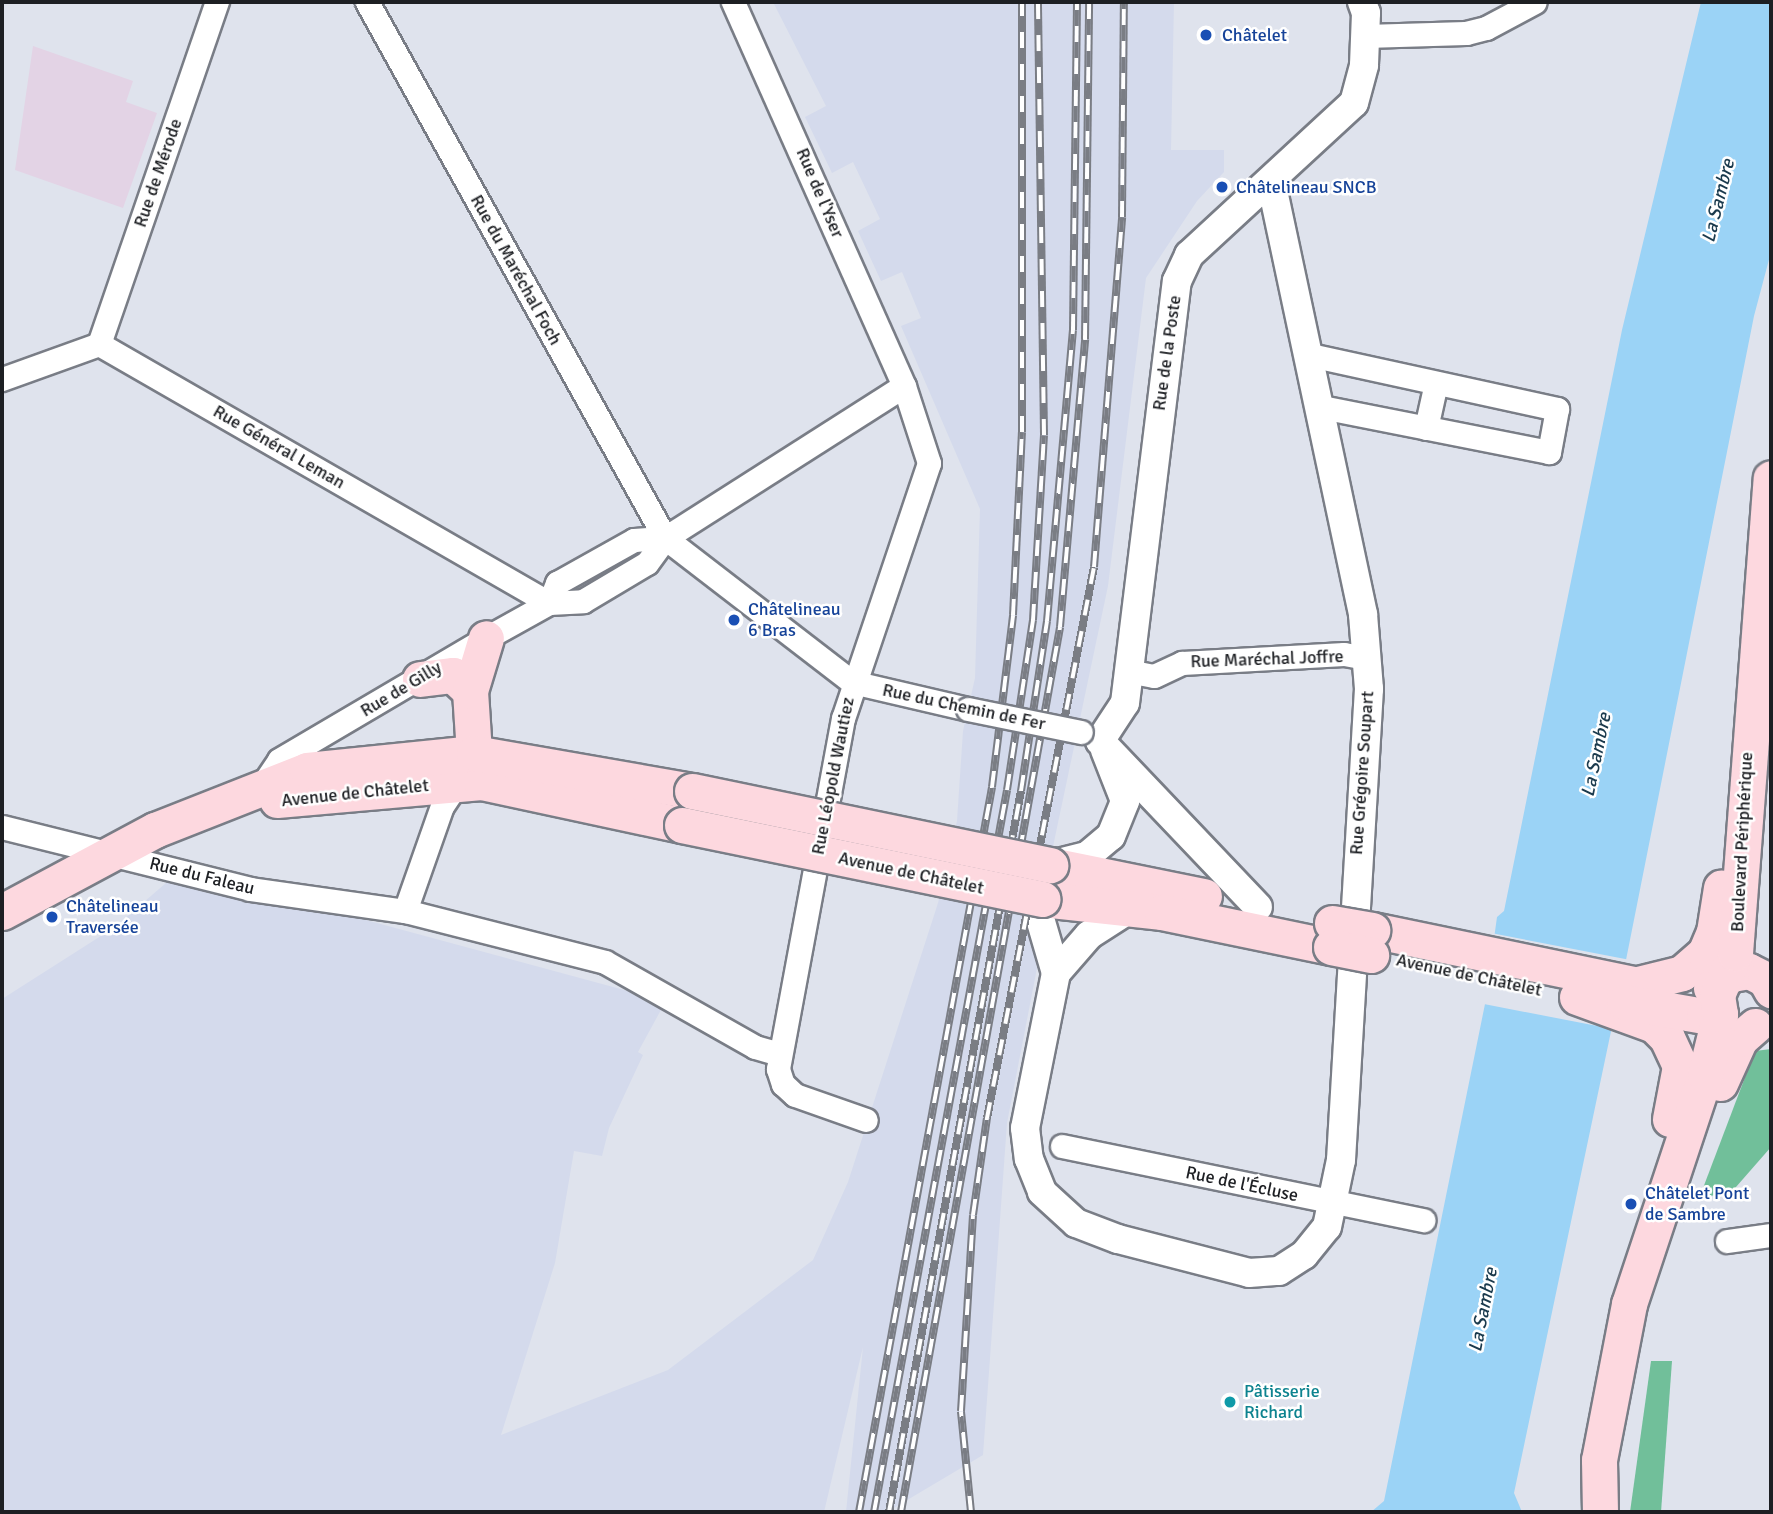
<!DOCTYPE html>
<meta charset="utf-8">
<style>
body{margin:0}
#map{position:relative;width:1773px;height:1514px;overflow:hidden;background:#dfe3ed;font-family:Signika,sans-serif}
div>[style]{position:absolute}
.built>*{inset:0;background:#d4daec}
.education>*{inset:0;background:#e3d3e5}
.forest>*{inset:0;background:#71bf9a}
.water>*{inset:0;background:#9bd3f6}
.pier>*{inset:0;background:#dfe3ed;transform-origin:0 0}
.roads{filter:drop-shadow(2px 0 #797d86) drop-shadow(-2px 0 #797d86) drop-shadow(0 2px #797d86) drop-shadow(0 -2px #797d86)}
.minor>*{height:23px;margin:-11.5px;padding:0 11.5px;transform-origin:11.5px;border-radius:11.5px;background:#fff}
.tertiary>*{height:28px;margin:-14px;padding:0 14px;transform-origin:14px;border-radius:14px;background:#fff}
.primary>*{height:35px;margin:-17.5px;padding:0 17.5px;transform-origin:17.5px;border-radius:17.5px;background:#fdd8df}
.rail>*{height:8px;margin-top:-4px;transform-origin:0;background:repeating-linear-gradient(90deg,#fff 0 16px,#7a7d84 0 32px);box-sizing:border-box;border-block:2px solid #7a7d84}
.bridges{filter:drop-shadow(2px 0 #797d86) drop-shadow(-2px 0 #797d86) drop-shadow(0 2px #797d86) drop-shadow(0 -2px #797d86)}
.minor-bridge>*{height:23px;margin:-11.5px;padding:0 11.5px;transform-origin:11.5px;border-radius:11.5px;background:#fff}
.primary-bridge>*{height:35px;margin:-17.5px;padding:0 17.5px;transform-origin:17.5px;border-radius:17.5px;background:#fdd8df}
.dots>*{width:19px;height:19px;translate:-50% -50%;box-sizing:border-box;border:4px solid #fff;border-radius:50%}
span{translate:-50% -50%;white-space:nowrap;text-align:center;line-height:1.15;-webkit-text-stroke:5px #fff;paint-order:stroke}
.transit-label{font-size:18px;color:#164399}
.left{translate:0 -50%;text-align:left}
.street-label{font-size:18px;color:#1d1f23}
.culture-label{font-size:18px;color:#0d838f}
.water-label{font-size:19px;color:#1a3a4d;font-style:italic}
.frame{position:absolute;inset:0;border:4px solid #1d1f23;pointer-events:none}
</style>
<div id="map">
<div class="built">
<div style="clip-path:polygon(773px 2px,1174px 2px,1171px 150px,1224px 150px,1224px 172px,1197px 201px,1146px 278px,1108px 586px,1032px 946px,1037px 968px,1007px 1123px,983px 1455px,887px 1512px,846px 1512px,863px 1347px,824px 1512px,2px 1512px,2px 999px,115px 927px,181px 870px,639px 994px,662px 1008px,638px 1052px,643px 1055px,609px 1128px,602px 1156px,574px 1151px,555px 1263px,501px 1435px,668px 1370px,813px 1260px,848px 1182px,938px 903px,957px 821px,963px 731px,975px 678px,980px 509px,901px 326px,921px 318px,902px 272px,881px 281px,858px 231px,880px 219px,853px 162px,832px 173px,805px 117px,826px 106px)"></div>
</div>
<div class="education">
<div style="clip-path:polygon(33px 46px,133px 81px,126px 102px,157px 113px,123px 208px,15px 170px)"></div>
</div>
<div class="forest">
<div style="clip-path:polygon(1771px 1049px,1771px 1147px,1729px 1195px,1700px 1196px,1755px 1051px)"></div>
<div style="clip-path:polygon(1651px 1361px,1672px 1361px,1661px 1512px,1630px 1512px)"></div>
</div>
<div class="water">
<div style="clip-path:polygon(1701px 2px,1771px 2px,1771px 252px,1754px 316px,1626px 960px,1514px 1493px,1522px 1512px,1371px 1512px,1384px 1501px,1485px 1004px,1497px 917px,1504px 911px,1622px 330px)"></div>
</div>
<div class="pier">
<div style="left:1491px;top:933px;width:142px;height:71px;rotate:11deg"></div>
</div>
<div class="roads">
<div class="minor">
<div style="left:367px;top:2px;width:613px;rotate:60.93deg"></div>
<div style="left:665px;top:538px;width:236px;rotate:37.6deg"></div>
<div style="left:852px;top:682px;width:119px;rotate:13.1deg"></div>
<div style="left:733px;top:2px;width:420px;rotate:66deg"></div>
<div style="left:904px;top:386px;width:81px;rotate:72deg"></div>
<div style="left:929px;top:463px;width:269px;rotate:108.6deg"></div>
<div style="left:843px;top:718px;width:357px;rotate:100.5deg"></div>
<div style="left:778px;top:1069px;width:16px;rotate:72deg"></div>
<div style="left:783px;top:1084px;width:16px;rotate:43deg"></div>
<div style="left:795px;top:1095px;width:75px;rotate:19.4deg"></div>
<div style="left:1365px;top:36px;width:101px;rotate:-1.7deg"></div>
<div style="left:1466px;top:33px;width:21px;rotate:-14deg"></div>
<div style="left:1486px;top:28px;width:55px;rotate:-28deg"></div>
<div style="left:99px;top:344px;width:362px;rotate:-71deg"></div>
<div style="left:1310px;top:355px;width:253px;rotate:12.3deg"></div>
<div style="left:1557px;top:409px;width:44px;rotate:100.5deg"></div>
<div style="left:1549px;top:452px;width:232px;rotate:-168.8deg"></div>
<div style="left:2px;top:379px;width:103px;rotate:-19.8deg"></div>
<div style="left:99px;top:344px;width:519px;rotate:29.92deg"></div>
<div style="left:1426px;top:428px;width:46px;rotate:-77.5deg"></div>
<div style="left:549px;top:603px;width:22px;rotate:-68deg"></div>
<div style="left:557px;top:583px;width:88px;rotate:-29.2deg"></div>
<div style="left:634px;top:540px;width:31px;rotate:-4deg"></div>
<div style="left:1128px;top:671px;width:26px;rotate:11deg"></div>
<div style="left:1154px;top:676px;width:31px;rotate:-25deg"></div>
<div style="left:1182px;top:663px;width:162px;rotate:-3.2deg"></div>
<div style="left:1344px;top:654px;width:22px;rotate:10deg"></div>
<div style="left:263px;top:784px;width:29px;rotate:-56deg"></div>
<div style="left:279px;top:760px;width:240px;rotate:-30.5deg"></div>
<div style="left:486px;top:638px;width:72px;rotate:-29.1deg"></div>
<div style="left:549px;top:603px;width:34px;rotate:-3deg"></div>
<div style="left:583px;top:601px;width:74px;rotate:-30.7deg"></div>
<div style="left:647px;top:563px;width:31px;rotate:-54deg"></div>
<div style="left:665px;top:538px;width:283px;rotate:-32.5deg"></div>
<div style="left:2px;top:827px;width:256px;rotate:14deg"></div>
<div style="left:250px;top:889px;width:157px;rotate:8.1deg"></div>
<div style="left:405px;top:911px;width:206px;rotate:14.3deg"></div>
<div style="left:605px;top:962px;width:172px;rotate:29.5deg"></div>
<div style="left:755px;top:1047px;width:25px;rotate:16deg"></div>
<div style="left:405px;top:911px;width:111px;rotate:-70.6deg"></div>
<div style="left:442px;top:806px;width:27px;rotate:-56deg"></div>
<div style="left:1062px;top:1146px;width:369px;rotate:11.6deg"></div>
<div style="left:1727px;top:1241px;width:44px;rotate:-7.8deg"></div>
</div>
<div class="tertiary">
<div style="left:1100px;top:741px;width:45px;rotate:-56.7deg"></div>
<div style="left:1125px;top:703px;width:425px;rotate:-83deg"></div>
<div style="left:1177px;top:281px;width:29px;rotate:-65deg"></div>
<div style="left:1189px;top:255px;width:224px;rotate:-42.7deg"></div>
<div style="left:1354px;top:103px;width:39px;rotate:-75deg"></div>
<div style="left:1364px;top:65px;width:52px;rotate:-87.8deg"></div>
<div style="left:1366px;top:13px;width:12px;rotate:-110deg"></div>
<div style="left:1100px;top:741px;width:229px;rotate:46.4deg"></div>
<div style="left:1054px;top:864px;width:34px;rotate:-14deg"></div>
<div style="left:1087px;top:856px;width:31px;rotate:-40deg"></div>
<div style="left:1111px;top:836px;width:38px;rotate:-68deg"></div>
<div style="left:1125px;top:801px;width:55px;rotate:-111.4deg"></div>
<div style="left:1039px;top:915px;width:60px;rotate:73.7deg"></div>
<div style="left:1056px;top:973px;width:158px;rotate:101.3deg"></div>
<div style="left:1025px;top:1128px;width:31px;rotate:83deg"></div>
<div style="left:1029px;top:1159px;width:35px;rotate:68deg"></div>
<div style="left:1042px;top:1192px;width:46px;rotate:42.4deg"></div>
<div style="left:1076px;top:1223px;width:45px;rotate:20.9deg"></div>
<div style="left:1118px;top:1239px;width:135px;rotate:14.5deg"></div>
<div style="left:1249px;top:1273px;width:30px;rotate:-4deg"></div>
<div style="left:1279px;top:1271px;width:30px;rotate:-33deg"></div>
<div style="left:1304px;top:1255px;width:36px;rotate:-51deg"></div>
<div style="left:1327px;top:1227px;width:68px;rotate:-78.2deg"></div>
<div style="left:1341px;top:1160px;width:472px;rotate:-86.6deg"></div>
<div style="left:1369px;top:689px;width:75px;rotate:-94.6deg"></div>
<div style="left:1363px;top:614px;width:442px;rotate:-102deg"></div>
<div style="left:1056px;top:973px;width:50px;rotate:-49deg"></div>
<div style="left:1089px;top:935px;width:50px;rotate:-32.7deg"></div>
</div>
<div class="primary">
<div style="left:420px;top:679px;width:33px;rotate:-7deg"></div>
<div style="left:453px;top:675px;width:23px;rotate:43deg"></div>
<div style="left:464px;top:772px;width:21px;rotate:-62deg"></div>
<div style="left:474px;top:753px;width:62px;rotate:-93.7deg"></div>
<div style="left:470px;top:691px;width:55px;rotate:-73.2deg"></div>
<div style="left:277px;top:800px;width:205px;rotate:-5deg"></div>
<div style="left:481px;top:782px;width:206px;rotate:12.1deg"></div>
<div style="left:1050px;top:865px;width:157px;rotate:11.4deg"></div>
<div style="left:1042px;top:899px;width:121px;rotate:6.2deg"></div>
<div style="left:1162px;top:912px;width:173px;rotate:11.7deg"></div>
<div style="left:2px;top:912px;width:174px;rotate:-28.2deg"></div>
<div style="left:155px;top:830px;width:163px;rotate:-21.5deg"></div>
<div style="left:307px;top:770px;width:168px;rotate:-5.8deg"></div>
<div style="left:474px;top:753px;width:221px;rotate:9.9deg"></div>
<div style="left:1372px;top:930px;width:291px;rotate:11.7deg"></div>
<div style="left:1634px;top:985px;width:49px;rotate:-14deg"></div>
<div style="left:1682px;top:973px;width:30px;rotate:-41deg"></div>
<div style="left:1705px;top:953px;width:23px;rotate:-67deg"></div>
<div style="left:1714px;top:932px;width:45px;rotate:-81deg"></div>
<div style="left:1711px;top:988px;width:25px;rotate:-34deg"></div>
<div style="left:1732px;top:974px;width:17px;rotate:-10deg"></div>
<div style="left:1749px;top:971px;width:18px;rotate:27deg"></div>
<div style="left:1765px;top:979px;width:13px;rotate:61deg"></div>
<div style="left:1577px;top:997px;width:82px;rotate:20deg"></div>
<div style="left:1654px;top:1025px;width:18px;rotate:45deg"></div>
<div style="left:1667px;top:1038px;width:31px;rotate:65deg"></div>
<div style="left:1680px;top:1066px;width:54px;rotate:100.7deg"></div>
<div style="left:1624px;top:1002px;width:81px;rotate:9.9deg"></div>
<div style="left:1704px;top:1016px;width:16px;rotate:-7deg"></div>
<div style="left:1720px;top:1083px;width:48px;rotate:-65.6deg"></div>
<div style="left:1740px;top:1039px;width:20px;rotate:-41deg"></div>
<div style="left:1600px;top:1512px;width:52px;rotate:-91.1deg"></div>
<div style="left:1599px;top:1460px;width:159px;rotate:-79.1deg"></div>
<div style="left:1629px;top:1304px;width:241px;rotate:-71.6deg"></div>
<div style="left:1705px;top:1075px;width:63px;rotate:-76.2deg"></div>
<div style="left:1720px;top:1014px;width:19px;rotate:-99deg"></div>
<div style="left:1717px;top:995px;width:46px;rotate:-66.8deg"></div>
<div style="left:1735px;top:953px;width:476px;rotate:-85.7deg"></div>
</div>
</div>
<div class="rail">
<div style="left:859px;top:1512px;width:737px;rotate:-79.6deg"></div>
<div style="left:992px;top:787px;width:173px;rotate:-83deg"></div>
<div style="left:1013px;top:615px;width:183px;rotate:-87.2deg"></div>
<div style="left:1022px;top:432px;width:430px;rotate:-90deg"></div>
<div style="left:874px;top:1512px;width:734px;rotate:-79.56deg"></div>
<div style="left:1007px;top:790px;width:172px;rotate:-81.3deg"></div>
<div style="left:1033px;top:620px;width:185px;rotate:-86.6deg"></div>
<div style="left:1044px;top:435px;width:433px;rotate:-90.8deg"></div>
<div style="left:889px;top:1512px;width:733px;rotate:-79.63deg"></div>
<div style="left:1021px;top:791px;width:172px;rotate:-81.3deg"></div>
<div style="left:1047px;top:621px;width:292px;rotate:-84.9deg"></div>
<div style="left:1073px;top:330px;width:328px;rotate:-89.3deg"></div>
<div style="left:901px;top:1512px;width:899px;rotate:-79.81deg"></div>
<div style="left:1060px;top:627px;width:289px;rotate:-85deg"></div>
<div style="left:1085px;top:339px;width:337px;rotate:-89.3deg"></div>
<div style="left:971px;top:1512px;width:101px;rotate:-95.7deg"></div>
<div style="left:961px;top:1411px;width:196px;rotate:-86.5deg"></div>
<div style="left:973px;top:1215px;width:98px;rotate:-81.8deg"></div>
<div style="left:987px;top:1118px;width:561px;rotate:-79.01deg"></div>
<div style="left:1094px;top:567px;width:351px;rotate:-85.4deg"></div>
<div style="left:1122px;top:217px;width:215px;rotate:-89.5deg"></div>
</div>
<div class="bridges">
<div class="minor-bridge">
<div style="left:968px;top:709px;width:115px;rotate:11.5deg"></div>
</div>
<div class="primary-bridge">
<div style="left:692px;top:791px;width:366px;rotate:11.7deg"></div>
<div style="left:682px;top:825px;width:368px;rotate:11.6deg"></div>
<div style="left:1332px;top:923px;width:41px;rotate:9.9deg"></div>
<div style="left:1331px;top:947px;width:41px;rotate:11.3deg"></div>
</div>
</div>
<div class="dots">
<div style="left:1206px;top:35px;background:#1a4fb4"></div>
<div style="left:1222px;top:187px;background:#1a4fb4"></div>
<div style="left:734px;top:620px;background:#1a4fb4"></div>
<div style="left:52px;top:917px;background:#1a4fb4"></div>
<div style="left:1631px;top:1204px;background:#1a4fb4"></div>
<div style="left:1230px;top:1402px;background:#0f9aa8"></div>
</div>
<div class="transit-label">
<span class="left" style="left:1222px;top:35px">Châtelet</span>
<span class="left" style="left:1236px;top:187px">Châtelineau SNCB</span>
<span class="left" style="left:748px;top:620px">Châtelineau<br>6 Bras</span>
<span class="left" style="left:66px;top:917px">Châtelineau<br>Traversée</span>
<span class="left" style="left:1645px;top:1204px">Châtelet Pont<br>de Sambre</span>
</div>
<div class="street-label">
<span style="left:158px;top:173px;rotate:-71deg">Rue de Mérode</span>
<span style="left:820px;top:193px;rotate:67deg">Rue de l'Yser</span>
<span style="left:516px;top:270px;rotate:61deg">Rue du Maréchal Foch</span>
<span style="left:1167px;top:353px;rotate:-82deg">Rue de la Poste</span>
<span style="left:279px;top:447px;rotate:30deg">Rue Général Leman</span>
<span style="left:1267px;top:659px;rotate:-2deg">Rue Maréchal Joffre</span>
<span style="left:401px;top:689px;rotate:-31deg">Rue de Gilly</span>
<span style="left:964px;top:707px;rotate:12deg">Rue du Chemin de Fer</span>
<span style="left:1362px;top:773px;rotate:-86deg">Rue Grégoire Soupart</span>
<span style="left:833px;top:776px;rotate:-79deg">Rue Léopold Wautiez</span>
<span style="left:355px;top:793px;rotate:-6deg">Avenue de Châtelet</span>
<span style="left:1742px;top:842px;rotate:-87deg">Boulevard Périphérique</span>
<span style="left:911px;top:873px;rotate:12deg">Avenue de Châtelet</span>
<span style="left:202px;top:876px;rotate:14deg">Rue du Faleau</span>
<span style="left:1469px;top:975px;rotate:12deg">Avenue de Châtelet</span>
<span style="left:1242px;top:1184px;rotate:12deg">Rue de l'Écluse</span>
</div>
<div class="culture-label">
<span class="left" style="left:1244px;top:1402px">Pâtisserie<br>Richard</span>
</div>
<div class="water-label">
<span style="left:1719px;top:201px;rotate:-76deg">La Sambre</span>
<span style="left:1597px;top:755px;rotate:-78deg">La Sambre</span>
<span style="left:1484px;top:1310px;rotate:-79deg">La Sambre</span>
</div>
<div class="frame"></div>
</div>
